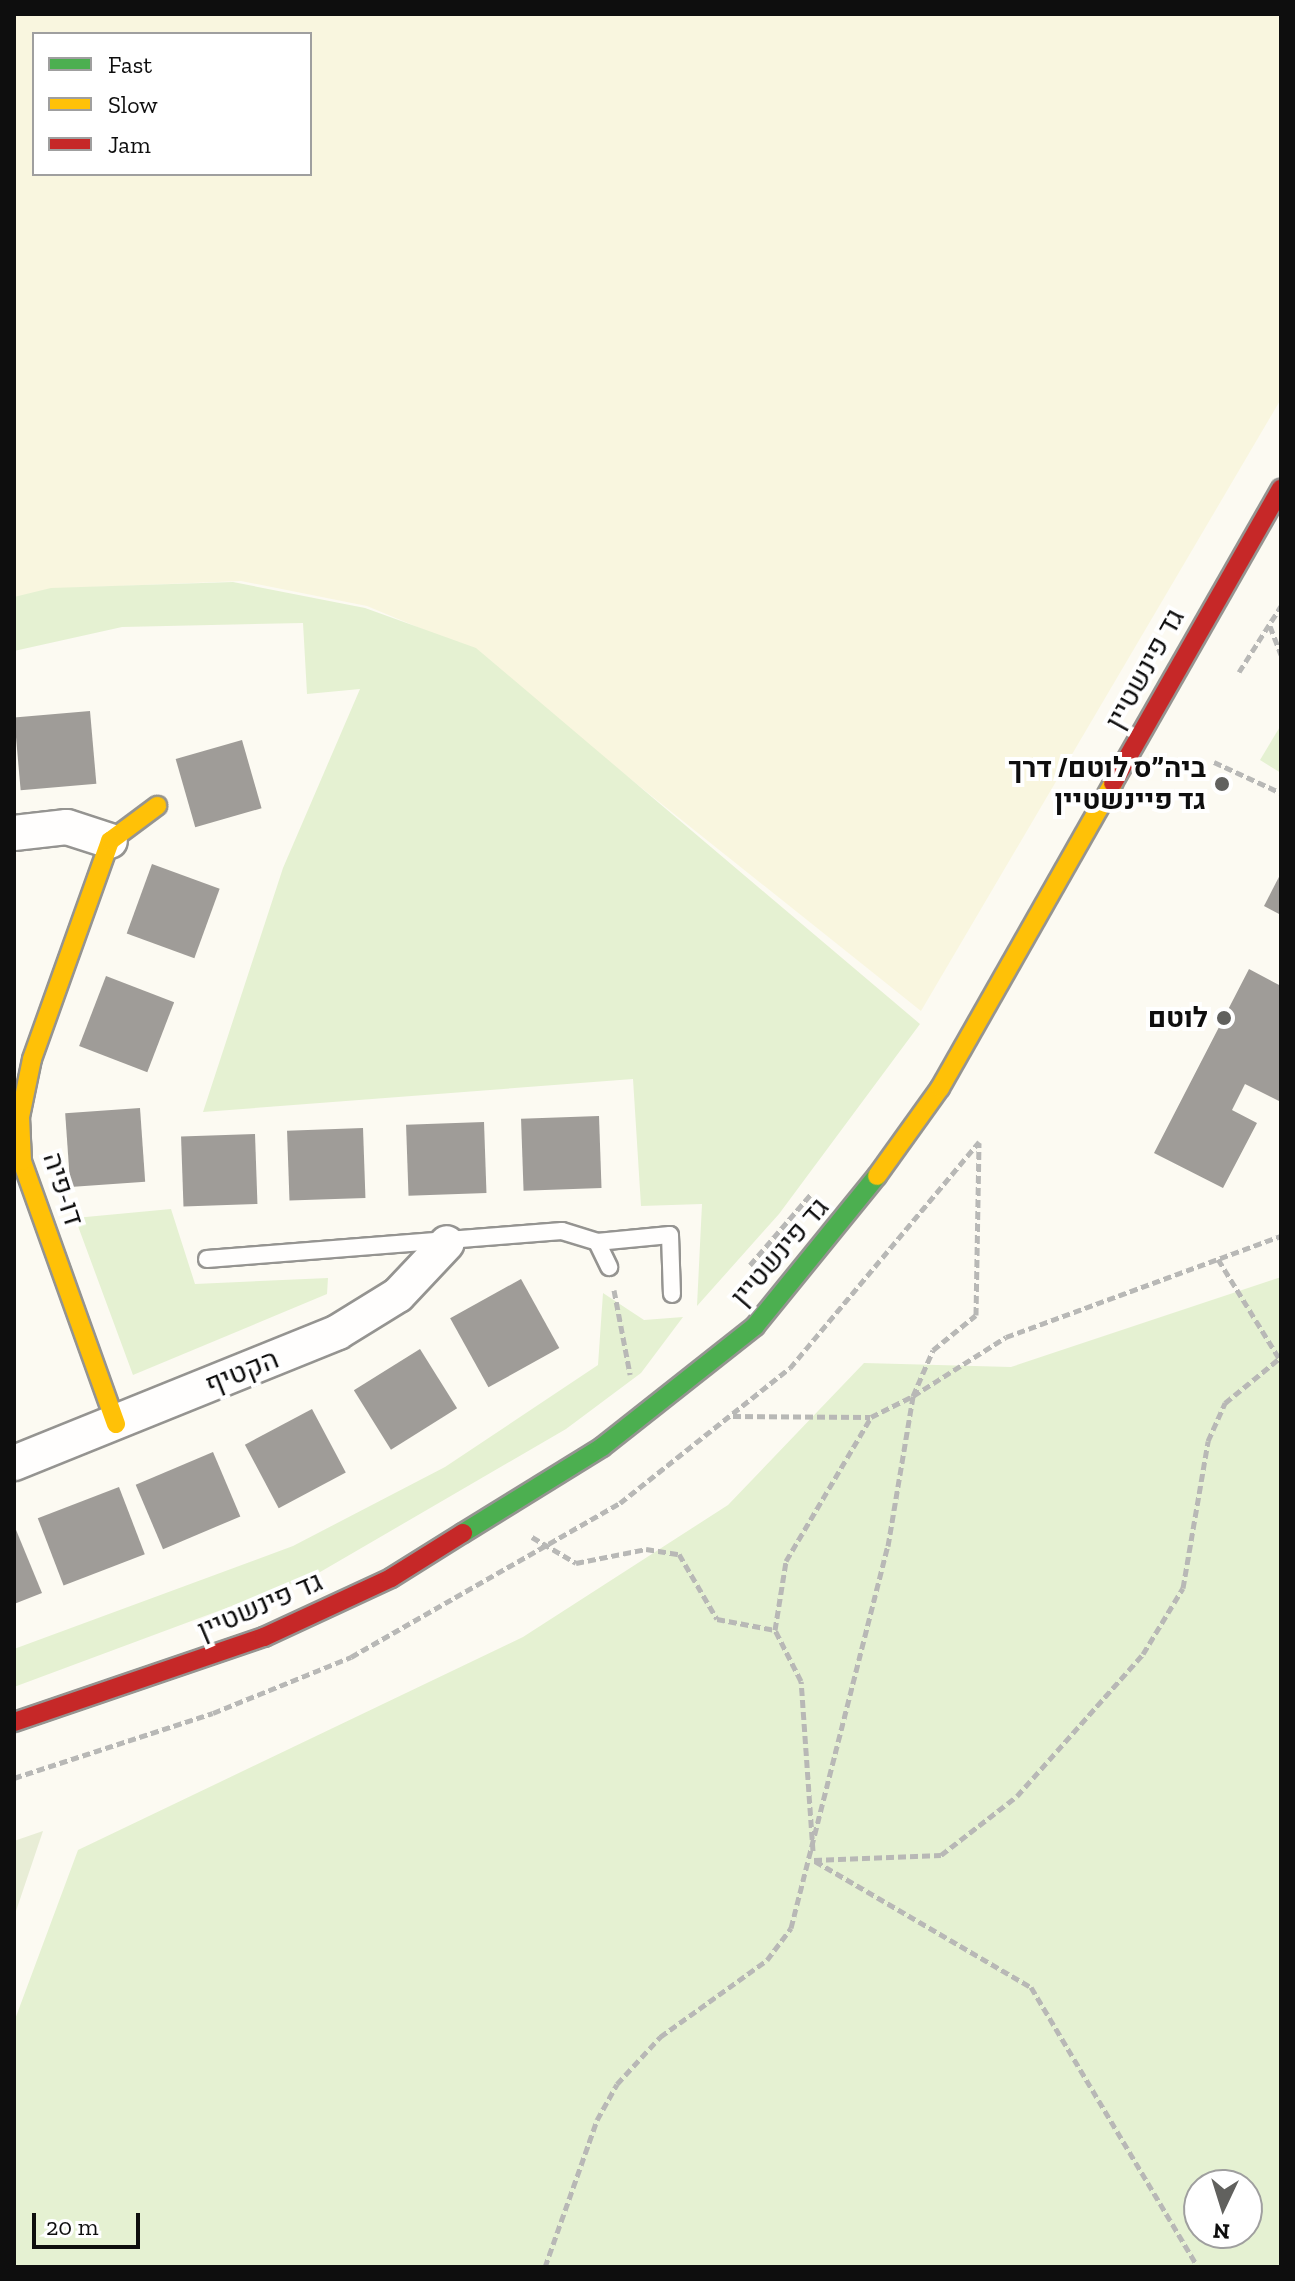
<!DOCTYPE html>
<meta charset="utf-8">
<style>
body{margin:0}
#map{position:relative;width:1295px;height:2281px;overflow:hidden;background:#fcfaf2;font-family:"Zilla Slab",Heebo,serif}
div>[style]{position:absolute}
.farmland>*{inset:0;background:#f9f6df}
.green>*{inset:0;background:#e5f1d2}
.cemetery>*{inset:0;background:#e8edd6}
.building>*{inset:0;background:#9f9c98;transform-origin:0 0}
.path>*{height:5px;margin-top:-2.5px;transform-origin:0;background:repeating-linear-gradient(90deg,#b8b8b6 0 8px,transparent 0 12px)}
.roads{filter:drop-shadow(2px 0 #959491) drop-shadow(-2px 0 #959491) drop-shadow(0 2px #959491) drop-shadow(0 -2px #959491)}
.lane>*{height:16px;margin:-8px;padding:0 8px;transform-origin:8px;border-radius:8px;background:#fffefd}
.street>*{height:34px;margin:-17px;padding:0 17px;transform-origin:17px;border-radius:17px;background:#fffefd}
.fast>*{height:18px;margin:-9px;padding:0 9px;transform-origin:9px;border-radius:9px;background:#4caf50}
.slow>*{height:18px;margin:-9px;padding:0 9px;transform-origin:9px;border-radius:9px;background:#ffc107}
.jam>*{height:18px;margin:-9px;padding:0 9px;transform-origin:9px;border-radius:9px;background:#c62828}
.dots>*{width:22px;height:22px;translate:-50% -50%;box-sizing:border-box;border:4px solid #fff;border-radius:50%}
span{translate:-50% -50%;white-space:nowrap;text-align:center;line-height:1.15;-webkit-text-stroke:8px #fff;paint-order:stroke}
.street-label{font-size:28px;color:#0e0e0e}
.poi-label{font-size:28px;color:#0e0e0e;font-weight:700}
.right{translate:-100% -50%;text-align:right}
.frame{position:absolute;inset:0;border:16px solid #0e0e0e;pointer-events:none}
.legend{position:absolute;left:32px;top:32px;width:280px;height:144px;box-sizing:border-box;background:#fff;border:2px solid #9f9f9f;margin:0;padding:10px 14px;list-style:none;font-size:24px;color:#0e0e0e}
.legend li{display:flex;align-items:center;gap:16px;height:40px}
.legend b{width:40px;border:2px solid #9f9f9f}
.north{position:absolute;left:1183px;top:2169px;width:80px;height:80px;box-sizing:border-box;background:#fff;border:2px solid #9f9f9f;border-radius:50%;rotate:184deg;font-size:22px;font-weight:700;line-height:32px;text-align:center;color:#0e0e0e}
.north::after{content:'';display:block;margin:auto;width:28px;height:36px;background:#61615e;clip-path:polygon(50% 0,100% 100%,50% 72%,0 100%)}
.scale{position:absolute;left:32px;top:2213px;width:108px;height:36px;box-sizing:border-box;border:4px solid #0e0e0e;border-top:0;padding-left:10px;font-size:24px;line-height:28px;white-space:nowrap;color:#0e0e0e;-webkit-text-stroke:6px #fff;paint-order:stroke}
</style>
<div id="map">
<div class="farmland">
<div style="clip-path:polygon(evenodd,14px 14px,1281px 14px,1281px 399px,921px 1011px,465px 647px,367px 606px,241px 581px,69px 588px,14px 600px,14px 14px,34px 34px,310px 34px,310px 174px,34px 174px,34px 34px)"></div>
</div>
<div class="green">
<div style="clip-path:polygon(233px 582px,365px 608px,476px 648px,920px 1024px,779px 1214px,697px 1306px,702px 1204px,641px 1206px,633px 1079px,203px 1112px,283px 868px,360px 689px,307px 694px,303px 623px,122px 627px,14px 651px,14px 597px,51px 588px)"></div>
<div style="clip-path:polygon(1281px 725px,1281px 773px,1260px 760px)"></div>
<div style="clip-path:polygon(171px 1209px,195px 1284px,328px 1278px,327px 1294px,133px 1375px,75px 1218px)"></div>
<div style="clip-path:polygon(evenodd,1281px 1277px,1281px 2267px,14px 2267px,14px 2022px,78px 1850px,523px 1637px,728px 1505px,864px 1363px,1011px 1367px,1281px 1277px,1247px 2185px,1247px 2233px,1199px 2233px,1199px 2185px,1247px 2185px)"></div>
<div style="clip-path:polygon(603px 1293px,644px 1320px,683px 1317px,641px 1373px,566px 1429px,315px 1575px,14px 1687px,14px 1649px,293px 1546px,445px 1467px,598px 1365px)"></div>
</div>
<div class="cemetery">
<div style="clip-path:polygon(43px 1831px,14px 1917px,14px 1841px)"></div>
</div>
<div class="building">
<div style="left:90px;top:711px;width:73px;height:76px;rotate:85deg"></div>
<div style="left:242px;top:740px;width:71px;height:69px;rotate:74deg"></div>
<div style="left:152px;top:864px;width:72px;height:74px;rotate:20deg"></div>
<div style="clip-path:polygon(1281px 873px,1281px 915px,1264px 906px)"></div>
<div style="clip-path:polygon(1249px 969px,1281px 986px,1281px 1102px,1245px 1084px,1232px 1110px,1257px 1123px,1223px 1188px,1154px 1153px)"></div>
<div style="left:106px;top:976px;width:73px;height:75px;rotate:21deg"></div>
<div style="left:140px;top:1108px;width:74px;height:75px;rotate:86deg"></div>
<div style="left:599px;top:1116px;width:72px;height:78px;rotate:88deg"></div>
<div style="left:484px;top:1122px;width:71px;height:78px;rotate:88deg"></div>
<div style="left:363px;top:1128px;width:70px;height:76px;rotate:88deg"></div>
<div style="left:255px;top:1134px;width:70px;height:74px;rotate:88deg"></div>
<div style="left:521px;top:1279px;width:79px;height:81px;rotate:61deg"></div>
<div style="left:420px;top:1349px;width:70px;height:78px;rotate:58deg"></div>
<div style="left:312px;top:1409px;width:72px;height:76px;rotate:62deg"></div>
<div style="left:213px;top:1452px;width:70px;height:84px;rotate:67deg"></div>
<div style="left:119px;top:1487px;width:72px;height:87px;rotate:69deg"></div>
<div style="clip-path:polygon(14px 1525px,42px 1593px,14px 1604px)"></div>
</div>
<div class="path">
<div style="left:1270px;top:626px;width:31px;rotate:69deg"></div>
<div style="left:1239px;top:672px;width:78px;rotate:-57.5deg"></div>
<div style="left:1214px;top:762px;width:74px;rotate:24.8deg"></div>
<div style="left:1218px;top:1259px;width:116px;rotate:58.4deg"></div>
<div style="left:750px;top:1265px;width:94px;rotate:-49.3deg"></div>
<div style="left:614px;top:1290px;width:86px;rotate:79.2deg"></div>
<div style="left:733px;top:1416px;width:137px;rotate:0.4deg"></div>
<div style="left:532px;top:1537px;width:51px;rotate:30.6deg"></div>
<div style="left:576px;top:1563px;width:71px;rotate:-11.3deg"></div>
<div style="left:646px;top:1549px;width:33px;rotate:9deg"></div>
<div style="left:679px;top:1554px;width:75px;rotate:59.7deg"></div>
<div style="left:717px;top:1619px;width:59px;rotate:10.7deg"></div>
<div style="left:14px;top:1778px;width:209px;rotate:-18.1deg"></div>
<div style="left:213px;top:1713px;width:149px;rotate:-22.1deg"></div>
<div style="left:351px;top:1657px;width:310px;rotate:-29.8deg"></div>
<div style="left:620px;top:1503px;width:217px;rotate:-38.5deg"></div>
<div style="left:790px;top:1368px;width:295px;rotate:-50.1deg"></div>
<div style="left:813px;top:1851px;width:170px;rotate:-94deg"></div>
<div style="left:801px;top:1681px;width:57px;rotate:-117deg"></div>
<div style="left:775px;top:1630px;width:70px;rotate:-80.9deg"></div>
<div style="left:786px;top:1561px;width:167px;rotate:-59.4deg"></div>
<div style="left:871px;top:1417px;width:47px;rotate:-26.6deg"></div>
<div style="left:913px;top:1396px;width:50px;rotate:-66.5deg"></div>
<div style="left:933px;top:1350px;width:55px;rotate:-39.1deg"></div>
<div style="left:976px;top:1315px;width:172px;rotate:-89deg"></div>
<div style="left:814px;top:1860px;width:127px;rotate:-2.3deg"></div>
<div style="left:941px;top:1855px;width:96px;rotate:-37.8deg"></div>
<div style="left:1017px;top:1796px;width:190px;rotate:-48.4deg"></div>
<div style="left:1143px;top:1654px;width:77px;rotate:-58.8deg"></div>
<div style="left:1183px;top:1588px;width:149px;rotate:-80.3deg"></div>
<div style="left:1208px;top:1441px;width:42px;rotate:-65.9deg"></div>
<div style="left:1225px;top:1403px;width:72px;rotate:-39.4deg"></div>
<div style="left:815px;top:1861px;width:250px;rotate:30.3deg"></div>
<div style="left:1031px;top:1987px;width:326px;rotate:59.2deg"></div>
<div style="left:545px;top:2267px;width:156px;rotate:-70.5deg"></div>
<div style="left:597px;top:2120px;width:41px;rotate:-60.9deg"></div>
<div style="left:617px;top:2084px;width:64px;rotate:-47.5deg"></div>
<div style="left:660px;top:2037px;width:132px;rotate:-35.7deg"></div>
<div style="left:767px;top:1960px;width:40px;rotate:-53deg"></div>
<div style="left:791px;top:1928px;width:394px;rotate:-75.8deg"></div>
<div style="left:888px;top:1546px;width:152px;rotate:-80.5deg"></div>
<div style="left:913px;top:1396px;width:110px;rotate:-32.4deg"></div>
<div style="left:1006px;top:1337px;width:293px;rotate:-20.2deg"></div>
</div>
<div class="roads">
<div class="lane">
<div style="left:597px;top:1242px;width:73px;rotate:-5.5deg"></div>
<div style="left:670px;top:1235px;width:59px;rotate:88.1deg"></div>
<div style="left:207px;top:1259px;width:356px;rotate:-4.5deg"></div>
<div style="left:562px;top:1231px;width:37px;rotate:17deg"></div>
<div style="left:597px;top:1242px;width:28px;rotate:64deg"></div>
</div>
<div class="street">
<div style="left:14px;top:833px;width:53px;rotate:-6.5deg"></div>
<div style="left:67px;top:827px;width:45px;rotate:18deg"></div>
<div style="left:14px;top:1463px;width:349px;rotate:-22deg"></div>
<div style="left:338px;top:1332px;width:70px;rotate:-31.7deg"></div>
<div style="left:398px;top:1295px;width:71px;rotate:-46.7deg"></div>
</div>
<div class="fast">
<div style="left:463px;top:1533px;width:163px;rotate:-31.7deg"></div>
<div style="left:602px;top:1447px;width:195px;rotate:-38.3deg"></div>
<div style="left:755px;top:1326px;width:193px;rotate:-50.9deg"></div>
</div>
<div class="slow">
<div style="left:877px;top:1176px;width:108px;rotate:-54.4deg"></div>
<div style="left:940px;top:1088px;width:351px;rotate:-60.4deg"></div>
<div style="left:116px;top:1424px;width:279px;rotate:-109.7deg"></div>
<div style="left:22px;top:1161px;width:44px;rotate:-92.6deg"></div>
<div style="left:20px;top:1117px;width:59px;rotate:-78.3deg"></div>
<div style="left:32px;top:1059px;width:232px;rotate:-70.3deg"></div>
<div style="left:110px;top:841px;width:59px;rotate:-36.7deg"></div>
</div>
<div class="jam">
<div style="left:1113px;top:783px;width:339px;rotate:-60.3deg"></div>
<div style="left:14px;top:1722px;width:264px;rotate:-18.8deg"></div>
<div style="left:264px;top:1637px;width:140px;rotate:-24.9deg"></div>
<div style="left:391px;top:1578px;width:85px;rotate:-32deg"></div>
</div>
</div>
<div class="dots">
<div style="left:1222px;top:784px;background:#61615e"></div>
<div style="left:1224px;top:1018px;background:#61615e"></div>
</div>
<div class="street-label">
<span style="left:1145px;top:669px;rotate:-61deg">גד פינשטיין</span>
<span style="left:63px;top:1189px;rotate:72deg">דו-פיה</span>
<span style="left:780px;top:1252px;rotate:-49deg">גד פינשטיין</span>
<span style="left:242px;top:1372px;rotate:-22deg">הקטיף</span>
<span style="left:260px;top:1606px;rotate:-23deg">גד פינשטיין</span>
</div>
<div class="poi-label">
<span class="right" style="left:1206px;top:784px">ביה״ס לוטם/ דרך<br>גד פיינשטיין</span>
<span class="right" style="left:1208px;top:1018px">לוטם</span>
</div>
<div class="frame"></div>
<ul class="legend">
<li><b style="height:10px;background:#4caf50"></b>Fast</li>
<li><b style="height:10px;background:#ffc107"></b>Slow</li>
<li><b style="height:10px;background:#c62828"></b>Jam</li>
</ul>
<div class="north">N</div>
<div class="scale">20 m</div>
</div>
